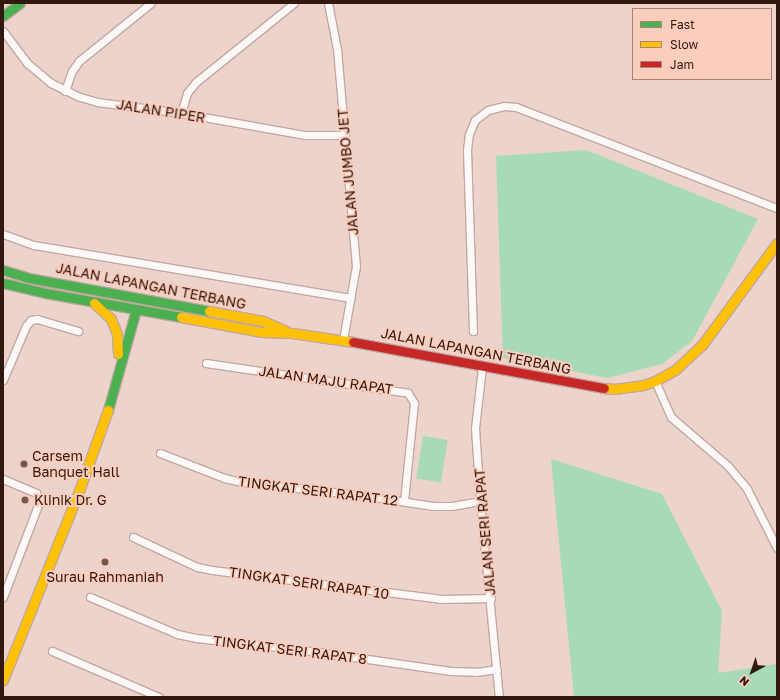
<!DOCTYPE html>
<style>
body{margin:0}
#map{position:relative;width:780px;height:700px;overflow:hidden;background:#ecd3cb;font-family:"Golos Text",sans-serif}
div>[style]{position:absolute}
.green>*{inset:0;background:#a6dab8;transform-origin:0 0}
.roads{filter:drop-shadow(1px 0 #c1a8a0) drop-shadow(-1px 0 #c1a8a0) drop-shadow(0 1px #c1a8a0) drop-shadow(0 -1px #c1a8a0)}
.street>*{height:7px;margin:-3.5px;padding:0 3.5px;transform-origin:3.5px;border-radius:3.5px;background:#fcf8f7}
.fast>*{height:9px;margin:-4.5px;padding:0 4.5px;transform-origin:4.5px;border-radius:4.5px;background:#4caf50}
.slow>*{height:9px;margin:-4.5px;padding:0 4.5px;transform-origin:4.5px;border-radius:4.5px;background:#ffc107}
.jam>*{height:9px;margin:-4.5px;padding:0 4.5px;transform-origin:4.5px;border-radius:4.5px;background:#c62828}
.dots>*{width:11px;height:11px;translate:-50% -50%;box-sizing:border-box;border:2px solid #facdbd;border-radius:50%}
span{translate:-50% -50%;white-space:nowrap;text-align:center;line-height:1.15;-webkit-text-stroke:4px #facdbd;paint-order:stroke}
.street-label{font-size:14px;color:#33180f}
.poi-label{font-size:14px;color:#33180f}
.left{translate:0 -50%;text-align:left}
.frame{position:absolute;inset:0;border:4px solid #33180f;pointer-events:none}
.legend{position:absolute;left:632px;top:8px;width:140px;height:72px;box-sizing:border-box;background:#facdbd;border:1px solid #aa8577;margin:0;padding:5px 7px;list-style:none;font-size:12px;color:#33180f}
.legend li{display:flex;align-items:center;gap:8px;height:20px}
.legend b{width:20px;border:1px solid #aa8577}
.north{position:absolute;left:732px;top:652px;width:40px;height:40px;-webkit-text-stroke:3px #facdbd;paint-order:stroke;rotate:220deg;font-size:11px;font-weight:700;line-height:16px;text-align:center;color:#33180f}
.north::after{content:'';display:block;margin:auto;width:14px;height:18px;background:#33180f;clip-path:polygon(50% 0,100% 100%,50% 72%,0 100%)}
</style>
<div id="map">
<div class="green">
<div style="clip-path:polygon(586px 150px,758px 219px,692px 341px,662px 364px,608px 378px,503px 358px,496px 156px)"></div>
<div style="left:423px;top:436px;width:25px;height:43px;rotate:9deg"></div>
<div style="clip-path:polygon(551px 459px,662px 494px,722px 611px,718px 673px,777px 664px,777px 697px,574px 697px)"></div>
</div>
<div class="roads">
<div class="street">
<div style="left:328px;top:3px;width:47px;rotate:78.9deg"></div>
<div style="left:337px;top:49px;width:218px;rotate:85deg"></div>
<div style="left:356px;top:266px;width:75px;rotate:100deg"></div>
<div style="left:3px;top:31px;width:40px;rotate:53deg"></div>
<div style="left:27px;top:63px;width:31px;rotate:40deg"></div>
<div style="left:51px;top:83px;width:32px;rotate:26deg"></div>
<div style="left:80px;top:97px;width:18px;rotate:16deg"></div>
<div style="left:97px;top:102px;width:85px;rotate:7.5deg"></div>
<div style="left:181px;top:113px;width:125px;rotate:10.1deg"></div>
<div style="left:304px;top:135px;width:41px"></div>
<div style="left:65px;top:91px;width:21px;rotate:-71deg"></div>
<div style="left:72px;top:71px;width:12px;rotate:-55deg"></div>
<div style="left:79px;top:61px;width:92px;rotate:-38.9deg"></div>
<div style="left:181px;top:113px;width:21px;rotate:-73deg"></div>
<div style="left:187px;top:93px;width:14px;rotate:-51deg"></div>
<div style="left:196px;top:82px;width:126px;rotate:-38.9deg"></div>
<div style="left:3px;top:234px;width:33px;rotate:20deg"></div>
<div style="left:34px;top:245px;width:321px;rotate:9.5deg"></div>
<div style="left:473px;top:331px;width:181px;rotate:-91.9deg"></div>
<div style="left:467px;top:150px;width:16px;rotate:-83deg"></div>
<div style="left:469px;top:134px;width:15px;rotate:-67deg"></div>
<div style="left:475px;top:120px;width:16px;rotate:-38deg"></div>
<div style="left:488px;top:110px;width:16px;rotate:-14deg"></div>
<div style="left:504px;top:106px;width:12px;rotate:5deg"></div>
<div style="left:516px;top:107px;width:280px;rotate:21.2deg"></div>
<div style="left:206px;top:363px;width:204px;rotate:8.4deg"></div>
<div style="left:408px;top:393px;width:12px;rotate:59deg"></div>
<div style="left:414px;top:403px;width:99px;rotate:95.8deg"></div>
<div style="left:482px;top:367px;width:61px;rotate:96.5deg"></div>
<div style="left:475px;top:428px;width:73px;rotate:86.1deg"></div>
<div style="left:480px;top:501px;width:197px;rotate:84.5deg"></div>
<div style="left:3px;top:380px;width:59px;rotate:-66.9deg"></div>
<div style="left:26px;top:326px;width:8px;rotate:-50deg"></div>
<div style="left:31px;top:320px;width:6px;rotate:-9deg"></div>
<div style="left:37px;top:319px;width:43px;rotate:16.3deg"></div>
<div style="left:655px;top:381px;width:39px;rotate:66deg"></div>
<div style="left:671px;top:417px;width:75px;rotate:40.7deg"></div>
<div style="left:728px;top:466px;width:30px;rotate:50deg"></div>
<div style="left:747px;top:489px;width:66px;rotate:63deg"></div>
<div style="left:160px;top:453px;width:69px;rotate:21.3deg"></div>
<div style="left:224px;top:478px;width:17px;rotate:13deg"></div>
<div style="left:241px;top:482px;width:121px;rotate:6.2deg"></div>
<div style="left:361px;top:495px;width:73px;rotate:8.7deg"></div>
<div style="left:433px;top:506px;width:19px"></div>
<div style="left:452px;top:506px;width:28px;rotate:-10deg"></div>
<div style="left:3px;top:479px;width:36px;rotate:23deg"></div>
<div style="left:36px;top:493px;width:8px;rotate:60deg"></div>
<div style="left:40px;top:500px;width:104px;rotate:110.9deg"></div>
<div style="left:133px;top:537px;width:71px;rotate:25.1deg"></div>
<div style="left:197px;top:567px;width:15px;rotate:11deg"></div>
<div style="left:212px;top:570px;width:230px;rotate:7.2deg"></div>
<div style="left:440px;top:599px;width:51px;rotate:-1.1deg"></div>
<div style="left:90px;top:597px;width:95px;rotate:23deg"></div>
<div style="left:177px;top:634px;width:19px;rotate:12deg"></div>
<div style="left:196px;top:638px;width:124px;rotate:6.5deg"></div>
<div style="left:319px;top:652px;width:133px;rotate:8.2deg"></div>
<div style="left:451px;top:671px;width:25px;rotate:2deg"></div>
<div style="left:476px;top:672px;width:21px;rotate:-8deg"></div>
<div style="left:52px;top:651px;width:116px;rotate:23.3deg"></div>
</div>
<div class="fast">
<div style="left:3px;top:16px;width:21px;rotate:-37deg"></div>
<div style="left:3px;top:270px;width:27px;rotate:17deg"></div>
<div style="left:29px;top:278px;width:183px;rotate:10.4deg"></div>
<div style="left:3px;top:283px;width:43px;rotate:13.4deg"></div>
<div style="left:45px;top:293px;width:138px;rotate:10deg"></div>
<div style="left:108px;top:410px;width:104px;rotate:-74.4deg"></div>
</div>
<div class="slow">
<div style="left:94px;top:303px;width:23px;rotate:43deg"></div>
<div style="left:111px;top:319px;width:16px;rotate:68deg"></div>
<div style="left:117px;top:334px;width:20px;rotate:87deg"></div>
<div style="left:209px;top:311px;width:55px;rotate:10.5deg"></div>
<div style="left:263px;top:321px;width:25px;rotate:23deg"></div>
<div style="left:181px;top:317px;width:81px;rotate:10.6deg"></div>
<div style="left:261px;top:332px;width:31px;rotate:2deg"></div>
<div style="left:292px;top:333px;width:62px;rotate:8.4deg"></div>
<div style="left:604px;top:388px;width:11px;rotate:5deg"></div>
<div style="left:615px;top:389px;width:28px;rotate:-8deg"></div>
<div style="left:643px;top:385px;width:13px;rotate:-18deg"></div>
<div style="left:655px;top:381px;width:23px;rotate:-29deg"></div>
<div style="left:675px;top:370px;width:37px;rotate:-43deg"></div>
<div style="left:702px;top:345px;width:127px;rotate:-53.7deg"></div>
<div style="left:3px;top:680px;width:207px;rotate:-68.1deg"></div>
<div style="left:80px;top:488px;width:83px;rotate:-70.3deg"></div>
</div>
<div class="jam">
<div style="left:353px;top:342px;width:255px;rotate:10.4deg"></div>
</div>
</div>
<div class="dots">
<div style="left:24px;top:464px;background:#745951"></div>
<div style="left:25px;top:500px;background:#745951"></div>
<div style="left:105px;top:562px;background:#745951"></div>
</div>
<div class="street-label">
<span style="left:161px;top:111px;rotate:9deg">JALAN PIPER</span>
<span style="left:348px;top:172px;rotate:-95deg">JALAN JUMBO JET</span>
<span style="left:151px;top:286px;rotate:11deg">JALAN LAPANGAN TERBANG</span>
<span style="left:476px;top:351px;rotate:11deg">JALAN LAPANGAN TERBANG</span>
<span style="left:326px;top:380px;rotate:8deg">JALAN MAJU RAPAT</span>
<span style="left:318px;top:491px;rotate:7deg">TINGKAT SERI RAPAT 12</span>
<span style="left:485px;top:532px;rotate:-95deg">JALAN SERI RAPAT</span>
<span style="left:309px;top:583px;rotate:8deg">TINGKAT SERI RAPAT 10</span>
<span style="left:290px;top:650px;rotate:7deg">TINGKAT SERI RAPAT 8</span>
</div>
<div class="poi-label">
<span class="left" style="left:32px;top:464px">Carsem<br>Banquet Hall</span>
<span class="left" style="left:34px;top:500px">Klinik Dr. G</span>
<span style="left:105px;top:577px">Surau Rahmaniah</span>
</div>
<div class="frame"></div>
<ul class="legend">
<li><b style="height:5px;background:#4caf50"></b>Fast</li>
<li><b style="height:5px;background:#ffc107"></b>Slow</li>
<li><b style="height:5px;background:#c62828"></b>Jam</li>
</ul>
<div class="north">N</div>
</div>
